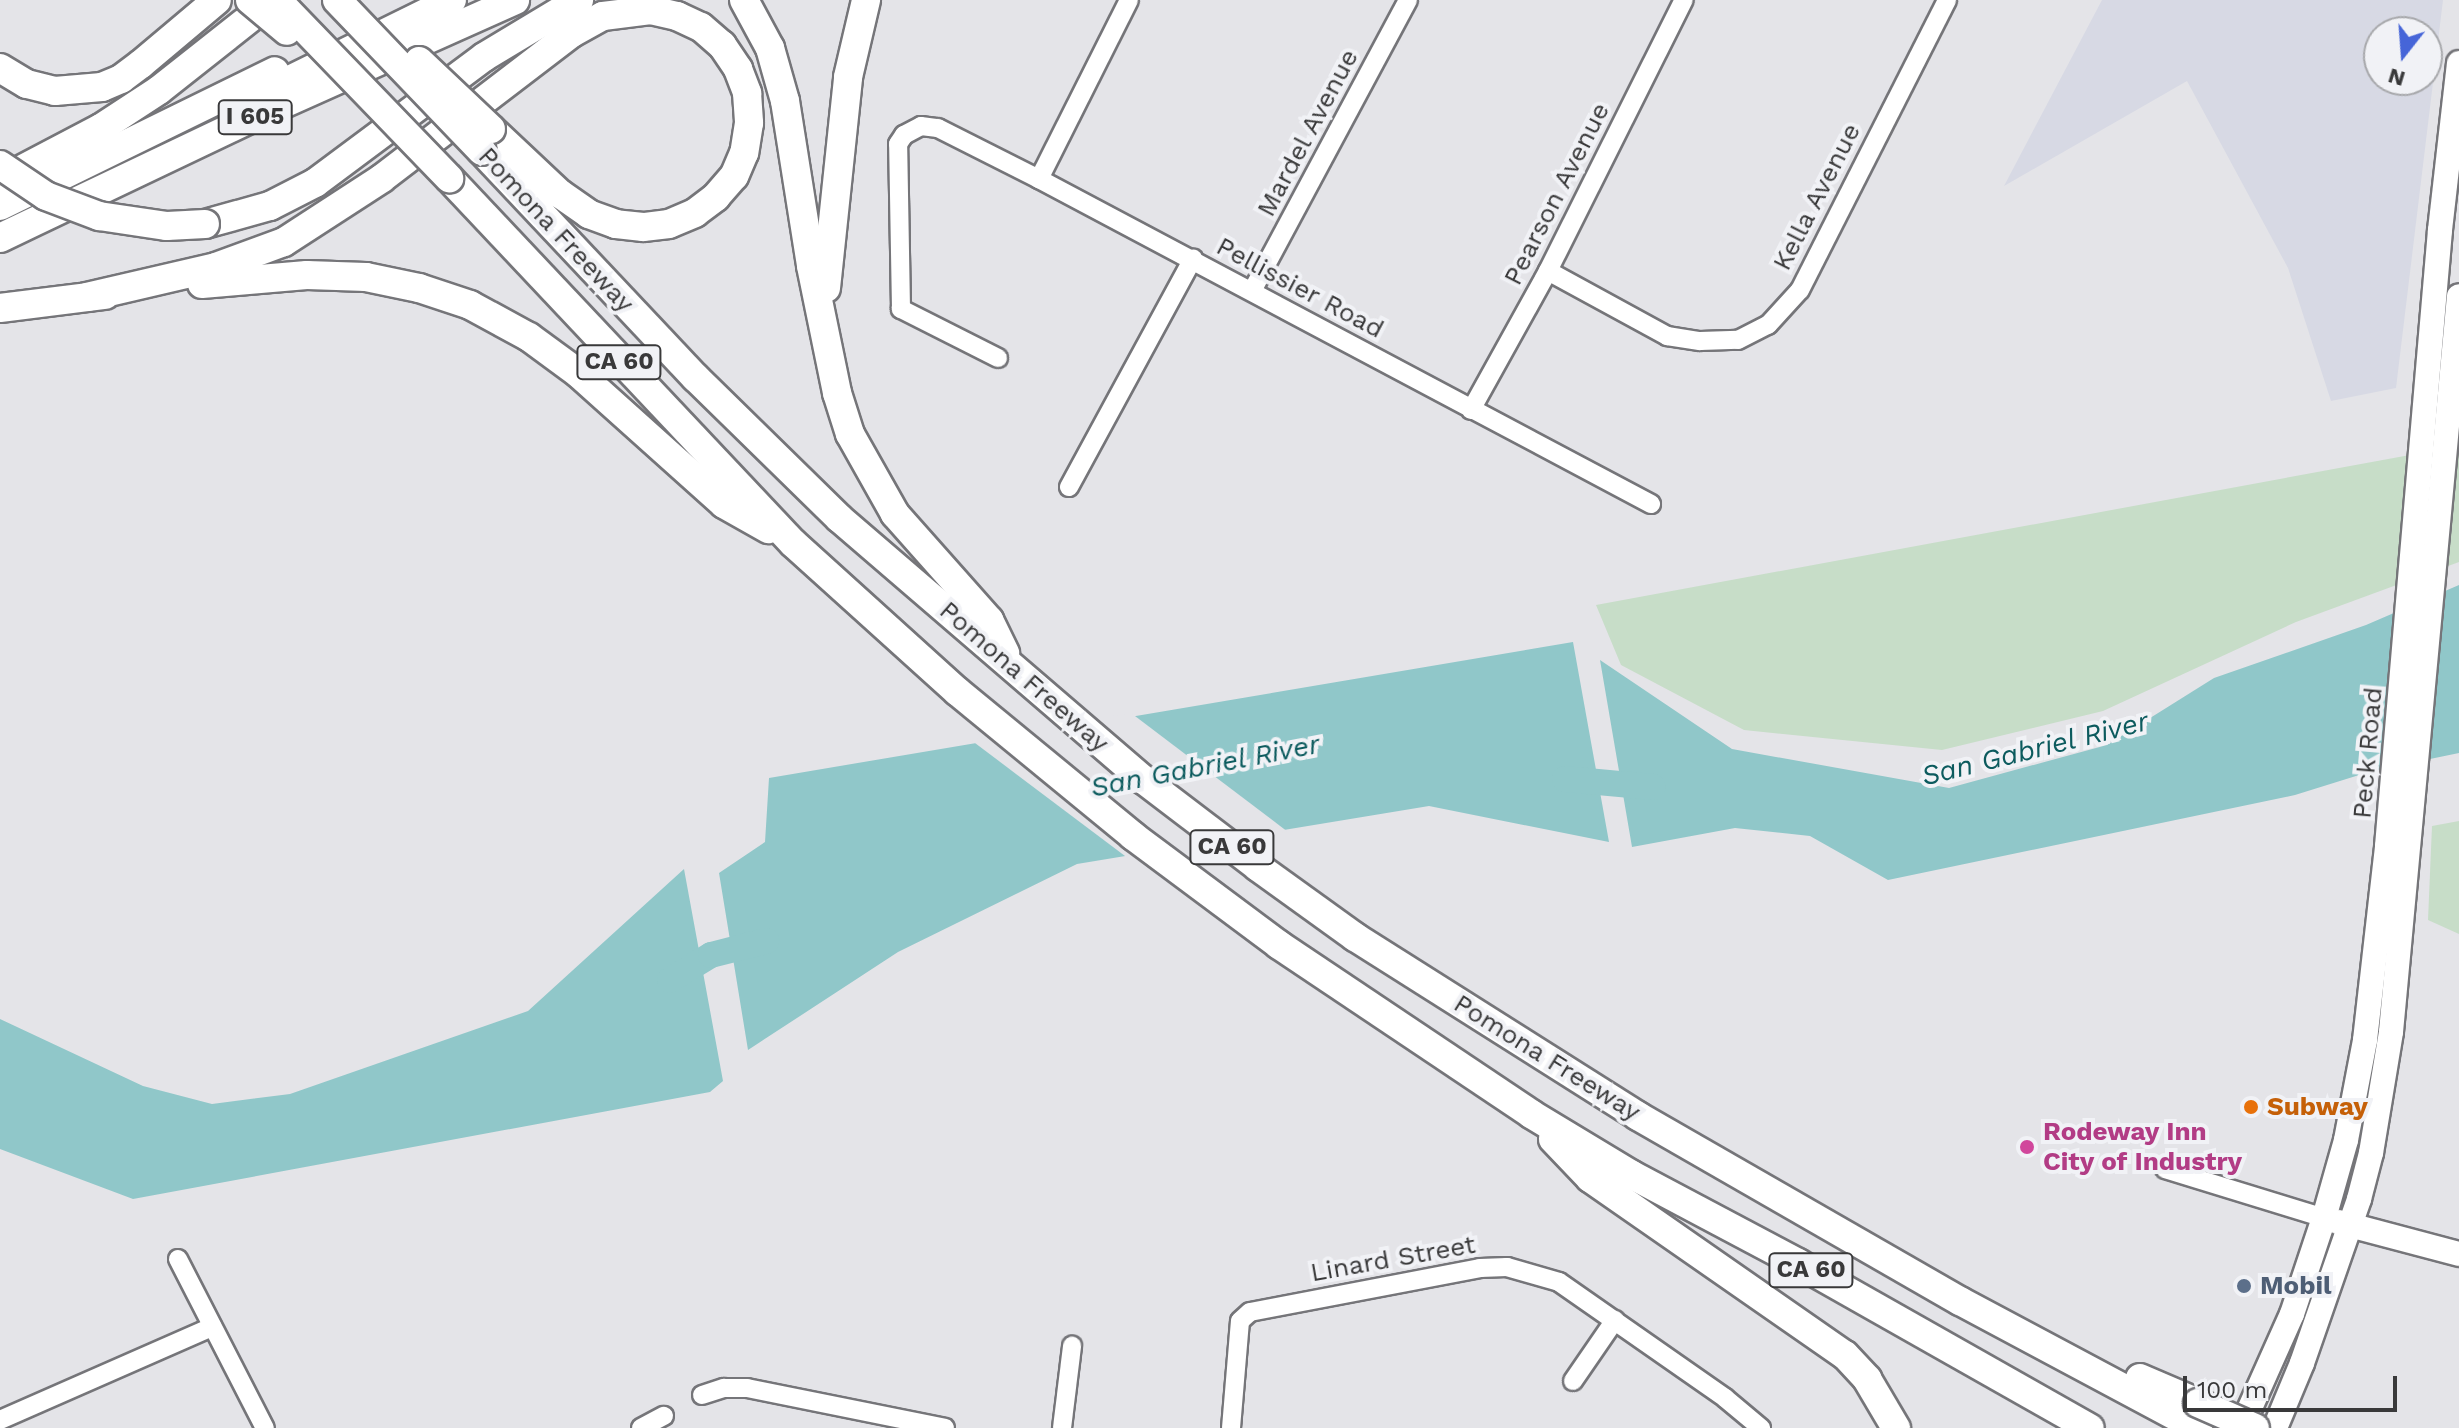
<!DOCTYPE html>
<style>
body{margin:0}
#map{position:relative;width:2459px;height:1428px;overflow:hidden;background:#e4e4e8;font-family:"Work Sans",sans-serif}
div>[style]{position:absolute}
.built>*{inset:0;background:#d7d9e4}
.green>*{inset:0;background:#c7ddc8}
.water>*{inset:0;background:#90c7c9}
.pier>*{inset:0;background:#e4e4e8}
.river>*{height:26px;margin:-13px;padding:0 13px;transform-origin:13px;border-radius:13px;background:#90c7c9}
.roads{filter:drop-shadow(2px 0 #757579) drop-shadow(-2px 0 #757579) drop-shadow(0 2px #757579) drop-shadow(0 -2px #757579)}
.minor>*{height:18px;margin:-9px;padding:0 9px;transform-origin:9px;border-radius:9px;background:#fff}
.major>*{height:24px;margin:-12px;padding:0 12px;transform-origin:12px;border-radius:12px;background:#fff}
.highway>*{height:28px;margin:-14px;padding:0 14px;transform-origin:14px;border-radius:14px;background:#fff}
.bridges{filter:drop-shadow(2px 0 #757579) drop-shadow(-2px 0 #757579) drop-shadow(0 2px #757579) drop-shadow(0 -2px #757579)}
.highway-bridge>*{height:28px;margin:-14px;padding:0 14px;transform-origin:14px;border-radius:14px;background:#fff}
.dots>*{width:22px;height:22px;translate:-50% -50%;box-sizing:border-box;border:4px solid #f1f2f6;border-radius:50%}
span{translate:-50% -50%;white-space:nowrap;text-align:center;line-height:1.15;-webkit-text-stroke:8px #f1f2f6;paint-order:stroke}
.shield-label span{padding:2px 6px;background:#f1f2f6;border:2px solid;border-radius:6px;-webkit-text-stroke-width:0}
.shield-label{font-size:24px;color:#39393a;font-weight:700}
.street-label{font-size:26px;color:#39393a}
.food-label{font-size:26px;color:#c56008;font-weight:700}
.left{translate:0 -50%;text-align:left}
.hotel-label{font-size:26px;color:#b23c85;font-weight:700}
.service-label{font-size:26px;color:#4e5e75;font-weight:700}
.water-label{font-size:28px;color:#0c5b5e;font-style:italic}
.north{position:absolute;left:2363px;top:16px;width:80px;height:80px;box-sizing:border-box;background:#f1f2f6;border:2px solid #a7a8ab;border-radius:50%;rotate:197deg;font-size:22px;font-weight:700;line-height:32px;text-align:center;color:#39393a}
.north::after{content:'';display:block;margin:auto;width:28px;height:36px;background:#4665d8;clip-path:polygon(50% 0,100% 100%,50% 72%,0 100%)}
.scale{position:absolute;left:2183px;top:1376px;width:214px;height:36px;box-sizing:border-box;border:4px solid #39393a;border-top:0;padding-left:10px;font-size:24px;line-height:28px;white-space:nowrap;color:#39393a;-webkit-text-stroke:6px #f1f2f6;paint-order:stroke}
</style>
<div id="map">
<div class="built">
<div style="clip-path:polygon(evenodd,2102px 0,2443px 0,2396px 388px,2331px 401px,2288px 268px,2187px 81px,2004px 186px,2102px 0,2379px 32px,2427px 32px,2427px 80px,2379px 80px,2379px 32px)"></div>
</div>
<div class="green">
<div style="clip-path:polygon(2459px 446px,2459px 562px,2296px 622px,2103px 711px,1942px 750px,1744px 730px,1621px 665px,1596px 605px)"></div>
<div style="clip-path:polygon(2459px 821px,2459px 934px,2428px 920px,2432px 826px)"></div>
</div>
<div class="water">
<div style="clip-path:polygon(2459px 585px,2459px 753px,2372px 771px,2295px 795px,1888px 880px,1810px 836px,1735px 828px,1632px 847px,1600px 660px,1732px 749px,1949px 788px,2107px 745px,2214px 678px,2366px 625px)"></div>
<div style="clip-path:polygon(1573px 642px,1609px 842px,1429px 806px,1077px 864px,898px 952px,748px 1050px,719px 873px,765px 842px,769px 778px)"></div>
<div style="clip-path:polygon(684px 869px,723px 1081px,710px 1092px,133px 1199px,0 1149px,0 1019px,143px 1086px,212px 1104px,290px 1094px,528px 1011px)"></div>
</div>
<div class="pier">
<div style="clip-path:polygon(1131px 713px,1288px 832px,1129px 859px,971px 740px)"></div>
</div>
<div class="river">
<div style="left:1565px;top:779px;width:88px;rotate:5.2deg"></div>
<div style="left:670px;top:980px;width:48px;rotate:-31.4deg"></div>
<div style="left:711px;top:955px;width:57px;rotate:-14.3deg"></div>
</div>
<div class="roads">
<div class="minor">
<div style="left:1039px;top:179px;width:200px;rotate:-63.3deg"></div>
<div style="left:1548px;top:271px;width:136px;rotate:28.6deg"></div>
<div style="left:1667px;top:336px;width:33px;rotate:9deg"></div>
<div style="left:1700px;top:341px;width:38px;rotate:-2deg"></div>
<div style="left:1738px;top:340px;width:34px;rotate:-27deg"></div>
<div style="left:1768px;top:325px;width:47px;rotate:-47.6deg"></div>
<div style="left:1800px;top:290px;width:325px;rotate:-63.1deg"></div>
<div style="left:1252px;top:291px;width:330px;rotate:-61.8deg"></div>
<div style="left:998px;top:358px;width:109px;rotate:-153.2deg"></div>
<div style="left:901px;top:309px;width:165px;rotate:-91deg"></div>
<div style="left:898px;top:144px;width:11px;rotate:-56deg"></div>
<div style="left:904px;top:135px;width:19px;rotate:-28deg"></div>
<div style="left:921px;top:126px;width:17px;rotate:7deg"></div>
<div style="left:938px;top:128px;width:113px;rotate:26.8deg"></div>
<div style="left:1039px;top:179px;width:693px;rotate:27.97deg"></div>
<div style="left:1471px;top:410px;width:159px;rotate:-61deg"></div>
<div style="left:1548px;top:271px;width:303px;rotate:-63.4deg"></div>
<div style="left:1069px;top:487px;width:260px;rotate:-61.5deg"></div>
<div style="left:2165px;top:1169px;width:166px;rotate:17.1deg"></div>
<div style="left:178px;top:1259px;width:190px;rotate:62.8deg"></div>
<div style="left:1573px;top:1381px;width:74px;rotate:-55.5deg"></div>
<div style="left:702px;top:1395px;width:23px;rotate:-18deg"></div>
<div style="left:724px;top:1388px;width:23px"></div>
<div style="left:747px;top:1388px;width:202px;rotate:11.4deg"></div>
<div style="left:0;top:1420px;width:232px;rotate:-23.7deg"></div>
<div style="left:641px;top:1428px;width:26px;rotate:-28deg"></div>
<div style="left:1062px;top:1428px;width:83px;rotate:-83deg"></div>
<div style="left:1231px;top:1428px;width:107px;rotate:-85.2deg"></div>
<div style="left:1240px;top:1321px;width:13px;rotate:-42deg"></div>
<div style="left:1250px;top:1312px;width:234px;rotate:-10.8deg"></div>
<div style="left:1480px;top:1268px;width:27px;rotate:-2deg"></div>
<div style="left:1507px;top:1267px;width:54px;rotate:16.1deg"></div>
<div style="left:1559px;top:1282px;width:203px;rotate:34.9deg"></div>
<div style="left:1725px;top:1398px;width:47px;rotate:39.8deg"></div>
</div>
<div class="major">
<div style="left:2338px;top:1222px;width:125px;rotate:14.8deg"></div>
<div style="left:2241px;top:1428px;width:125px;rotate:-65.9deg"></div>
<div style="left:2292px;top:1314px;width:101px;rotate:-71.6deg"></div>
<div style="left:2324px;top:1218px;width:81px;rotate:-74.2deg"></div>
<div style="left:2346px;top:1140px;width:102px;rotate:-79.2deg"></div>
<div style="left:2365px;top:1040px;width:195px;rotate:-83.5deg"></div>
<div style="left:2387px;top:846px;width:618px;rotate:-85.08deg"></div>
<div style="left:2440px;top:230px;width:168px;rotate:-83.5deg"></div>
<div style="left:2275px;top:1428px;width:70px;rotate:-67.4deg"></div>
<div style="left:2302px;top:1363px;width:174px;rotate:-70.8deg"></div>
<div style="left:2359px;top:1199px;width:48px;rotate:-75.4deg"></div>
<div style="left:2371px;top:1153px;width:123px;rotate:-80.6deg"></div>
<div style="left:2391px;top:1032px;width:739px;rotate:-84.72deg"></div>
</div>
<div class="highway">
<div style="left:744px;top:0;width:55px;rotate:61.6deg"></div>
<div style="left:770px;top:48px;width:55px;rotate:74.2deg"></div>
<div style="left:785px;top:101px;width:167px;rotate:81deg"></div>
<div style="left:811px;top:266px;width:130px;rotate:78.4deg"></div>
<div style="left:837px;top:393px;width:43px;rotate:72.4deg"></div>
<div style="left:850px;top:434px;width:92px;rotate:60.6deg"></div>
<div style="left:895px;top:514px;width:142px;rotate:48.4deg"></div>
<div style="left:989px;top:620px;width:37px;rotate:64deg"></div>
<div style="left:0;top:68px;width:31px;rotate:31deg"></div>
<div style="left:27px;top:84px;width:29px;rotate:14deg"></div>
<div style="left:55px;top:91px;width:47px;rotate:-4.9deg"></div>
<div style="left:102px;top:87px;width:21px;rotate:-23deg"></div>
<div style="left:121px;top:79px;width:25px;rotate:-37deg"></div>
<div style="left:141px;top:64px;width:99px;rotate:-40.1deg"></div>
<div style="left:259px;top:95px;width:215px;rotate:-26.2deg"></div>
<div style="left:482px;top:151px;width:311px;rotate:46.7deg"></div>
<div style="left:695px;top:377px;width:202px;rotate:44.4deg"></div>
<div style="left:839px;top:518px;width:402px;rotate:40.7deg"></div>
<div style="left:1144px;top:780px;width:143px;rotate:37.3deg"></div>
<div style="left:1258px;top:867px;width:120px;rotate:35.8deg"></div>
<div style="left:1355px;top:937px;width:335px;rotate:32.3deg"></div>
<div style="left:1638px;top:1116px;width:371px;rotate:29.9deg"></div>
<div style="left:1960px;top:1301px;width:270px;rotate:28.1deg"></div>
<div style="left:449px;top:178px;width:502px;rotate:46.7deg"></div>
<div style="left:793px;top:543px;width:222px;rotate:42.1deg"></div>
<div style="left:958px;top:692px;width:227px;rotate:39.4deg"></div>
<div style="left:1133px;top:836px;width:182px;rotate:36.7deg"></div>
<div style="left:1279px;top:945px;width:303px;rotate:33.8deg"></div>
<div style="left:1531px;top:1114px;width:118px;rotate:31.1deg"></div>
<div style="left:1632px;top:1175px;width:188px;rotate:27.9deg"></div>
<div style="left:1798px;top:1263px;width:335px;rotate:29.5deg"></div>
<div style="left:0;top:181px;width:114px;rotate:-27.7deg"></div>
<div style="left:101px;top:128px;width:69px;rotate:-33.2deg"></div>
<div style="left:159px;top:90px;width:145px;rotate:-38.3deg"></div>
<div style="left:0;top:206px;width:306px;rotate:-26.1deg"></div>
<div style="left:205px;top:224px;width:67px;rotate:-15.5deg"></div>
<div style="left:270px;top:206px;width:51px;rotate:-27.1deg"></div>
<div style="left:315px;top:183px;width:211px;rotate:-36.7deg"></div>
<div style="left:484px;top:57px;width:111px;rotate:-31deg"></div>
<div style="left:0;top:238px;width:281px;rotate:-25.5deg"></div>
<div style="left:254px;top:117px;width:286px;rotate:-24.1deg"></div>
<div style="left:202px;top:284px;width:105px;rotate:-4.9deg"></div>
<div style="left:307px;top:275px;width:59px;rotate:1.9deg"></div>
<div style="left:366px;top:277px;width:54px;rotate:11.7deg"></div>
<div style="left:419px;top:288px;width:54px;rotate:18.4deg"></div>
<div style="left:470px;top:305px;width:67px;rotate:28.5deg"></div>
<div style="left:529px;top:337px;width:61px;rotate:36.3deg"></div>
<div style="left:578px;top:373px;width:196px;rotate:41.9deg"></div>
<div style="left:724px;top:504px;width:51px;rotate:29.6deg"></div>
<div style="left:826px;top:288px;width:212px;rotate:-84deg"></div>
<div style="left:848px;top:77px;width:79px;rotate:-76.8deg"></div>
<div style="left:87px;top:297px;width:132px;rotate:-13.1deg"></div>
<div style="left:216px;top:267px;width:72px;rotate:-20.2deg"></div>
<div style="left:284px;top:242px;width:116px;rotate:-33deg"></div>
<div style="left:381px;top:179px;width:240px;rotate:-37.4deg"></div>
<div style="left:572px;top:33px;width:35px;rotate:-29deg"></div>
<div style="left:603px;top:16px;width:48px;rotate:-7.1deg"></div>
<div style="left:651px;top:10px;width:27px;rotate:13deg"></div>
<div style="left:677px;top:16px;width:26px;rotate:25deg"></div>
<div style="left:701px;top:27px;width:28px;rotate:41deg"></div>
<div style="left:722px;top:45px;width:29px;rotate:56deg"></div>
<div style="left:738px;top:69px;width:26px;rotate:69deg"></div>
<div style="left:747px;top:93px;width:30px;rotate:86deg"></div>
<div style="left:749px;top:123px;width:30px;rotate:99deg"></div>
<div style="left:744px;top:153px;width:25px;rotate:113deg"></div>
<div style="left:734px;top:176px;width:28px;rotate:131deg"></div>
<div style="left:716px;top:197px;width:26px;rotate:143deg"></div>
<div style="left:695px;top:213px;width:28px;rotate:157deg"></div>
<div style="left:669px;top:224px;width:26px;rotate:173deg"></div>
<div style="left:643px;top:227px;width:27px;rotate:-174deg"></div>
<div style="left:616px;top:224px;width:29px;rotate:-160deg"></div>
<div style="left:589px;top:214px;width:35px;rotate:-145deg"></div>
<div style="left:560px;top:194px;width:95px;rotate:-136.7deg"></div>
<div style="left:0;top:308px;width:106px;rotate:-7.1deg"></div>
<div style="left:1553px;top:1139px;width:54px;rotate:46.5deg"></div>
<div style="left:1590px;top:1178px;width:310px;rotate:34.8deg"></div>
<div style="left:1845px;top:1355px;width:33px;rotate:47deg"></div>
<div style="left:1867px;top:1379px;width:57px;rotate:59.4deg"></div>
<div style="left:2140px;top:1378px;width:63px;rotate:23.3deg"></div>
</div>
</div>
<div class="bridges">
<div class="highway-bridge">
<div style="left:250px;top:0;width:48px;rotate:40deg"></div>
<div style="left:277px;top:0;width:248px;rotate:46deg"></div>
<div style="left:337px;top:0;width:209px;rotate:46.2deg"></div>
<div style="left:419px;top:61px;width:99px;rotate:43.4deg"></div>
<div style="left:0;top:165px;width:55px;rotate:34deg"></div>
<div style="left:46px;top:196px;width:57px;rotate:20.7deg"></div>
<div style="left:99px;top:216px;width:69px;rotate:8.4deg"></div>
<div style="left:167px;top:226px;width:38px;rotate:-3deg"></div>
<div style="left:2198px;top:1403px;width:62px;rotate:23.7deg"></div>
</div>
</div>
<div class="dots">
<div style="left:2251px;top:1107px;background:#e8710a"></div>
<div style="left:2027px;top:1147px;background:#d1479c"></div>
<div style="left:2244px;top:1286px;background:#5c6f8a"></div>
</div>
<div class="shield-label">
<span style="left:255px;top:117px">I 605</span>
<span style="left:619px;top:362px">CA 60</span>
<span style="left:1232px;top:847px">CA 60</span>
<span style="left:1811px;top:1270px">CA 60</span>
</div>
<div class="street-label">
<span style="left:1308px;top:133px;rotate:-62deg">Mardel Avenue</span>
<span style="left:1557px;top:194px;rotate:-63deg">Pearson Avenue</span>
<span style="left:1817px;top:197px;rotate:-63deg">Kella Avenue</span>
<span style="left:556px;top:230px;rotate:47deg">Pomona Freeway</span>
<span style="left:1300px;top:288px;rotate:28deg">Pellissier Road</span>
<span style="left:1024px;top:677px;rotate:41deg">Pomona Freeway</span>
<span style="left:2368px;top:753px;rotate:-85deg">Peck Road</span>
<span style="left:1547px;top:1058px;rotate:32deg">Pomona Freeway</span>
<span style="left:1393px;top:1259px;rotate:-10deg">Linard Street</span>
</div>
<div class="food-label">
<span class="left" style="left:2267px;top:1107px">Subway</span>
</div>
<div class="hotel-label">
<span class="left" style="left:2043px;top:1147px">Rodeway Inn<br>City of Industry</span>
</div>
<div class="service-label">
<span class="left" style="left:2260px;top:1286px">Mobil</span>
</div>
<div class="water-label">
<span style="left:2035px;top:749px;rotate:-14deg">San Gabriel River</span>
<span style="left:1205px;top:766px;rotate:-11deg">San Gabriel River</span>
</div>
<div class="north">N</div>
<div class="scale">100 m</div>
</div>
